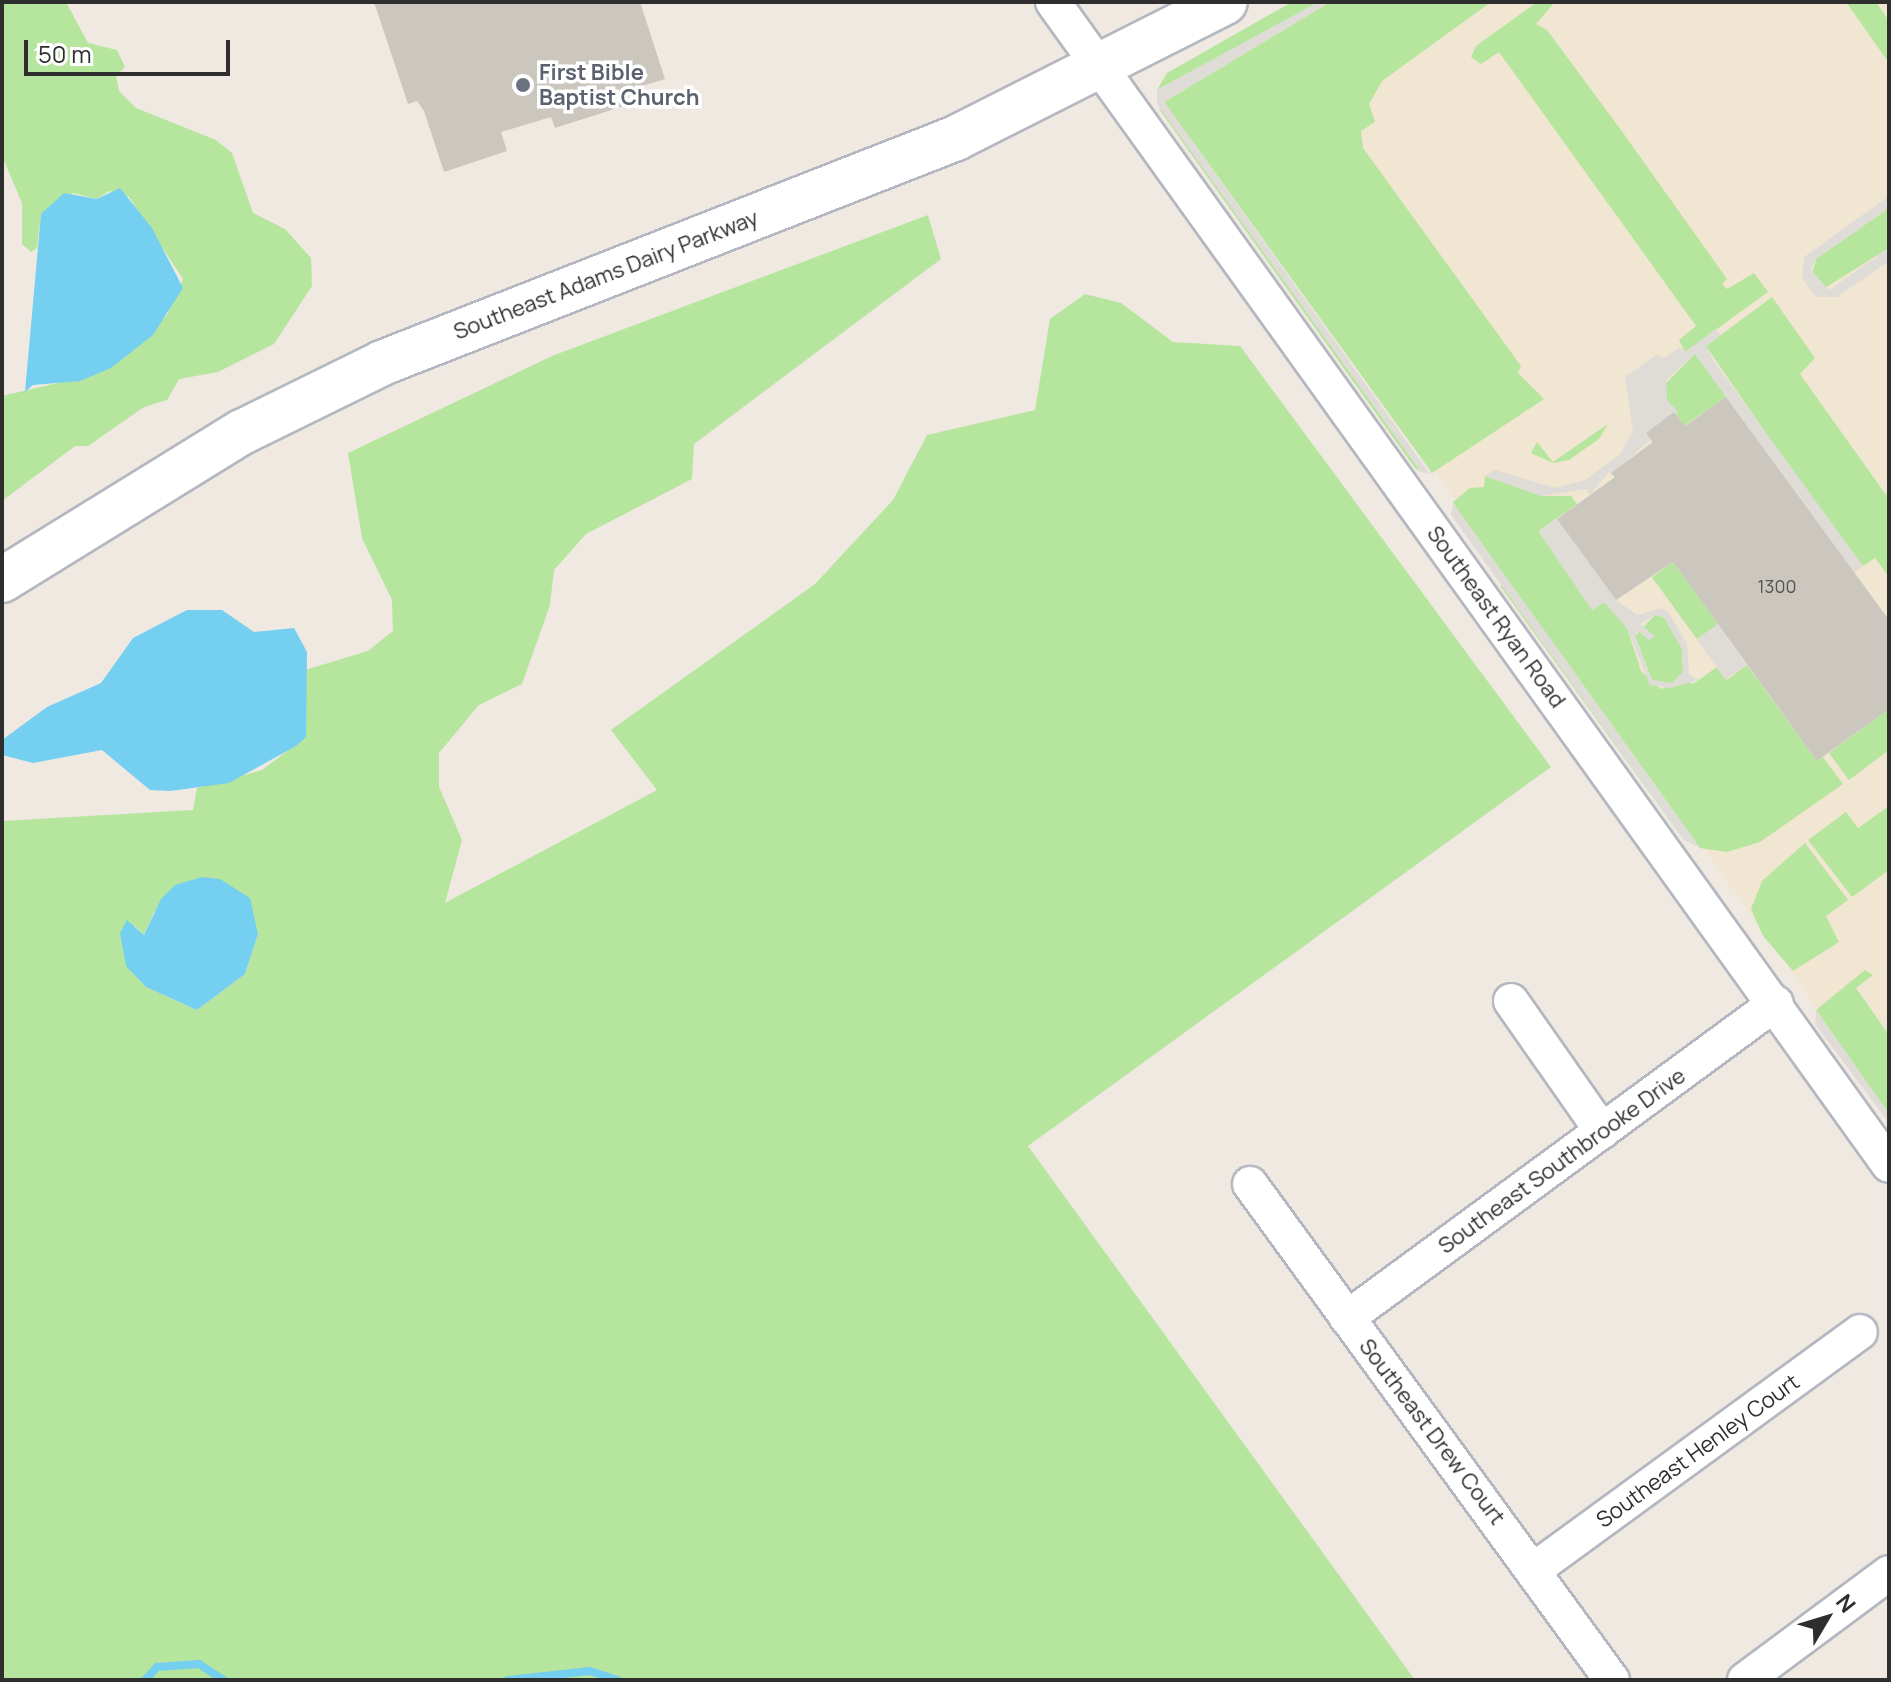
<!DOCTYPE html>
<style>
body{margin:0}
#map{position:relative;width:1891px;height:1682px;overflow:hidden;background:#efe9e1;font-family:Manrope,sans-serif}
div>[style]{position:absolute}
.education>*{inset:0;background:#f0e6d1}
.green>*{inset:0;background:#b6e59e;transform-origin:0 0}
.plaza>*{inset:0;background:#dfdcd8;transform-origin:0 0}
.water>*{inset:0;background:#75cff0}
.stream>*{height:8px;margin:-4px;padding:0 4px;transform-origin:4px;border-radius:4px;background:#75cff0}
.building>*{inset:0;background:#cbc7bf}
.roads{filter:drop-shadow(2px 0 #b4b7c1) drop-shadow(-2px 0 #b4b7c1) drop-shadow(0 2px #b4b7c1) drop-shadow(0 -2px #b4b7c1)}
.street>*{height:34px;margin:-17px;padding:0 17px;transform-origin:17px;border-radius:17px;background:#fff}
.secondary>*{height:44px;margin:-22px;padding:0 22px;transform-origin:22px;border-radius:22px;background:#fff}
.dots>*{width:22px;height:22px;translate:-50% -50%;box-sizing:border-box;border:4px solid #fff;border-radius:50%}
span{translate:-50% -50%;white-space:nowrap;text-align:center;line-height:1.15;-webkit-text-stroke:7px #fff;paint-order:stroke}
.number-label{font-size:18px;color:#555452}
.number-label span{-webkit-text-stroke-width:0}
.worship-label{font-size:22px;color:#5b616d;font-weight:700}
.left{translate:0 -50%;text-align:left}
.street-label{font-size:22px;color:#2e2e2e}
.frame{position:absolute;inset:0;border:4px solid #2e2e2e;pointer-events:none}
.north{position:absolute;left:1787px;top:1578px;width:80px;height:80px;-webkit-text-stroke:6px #fff;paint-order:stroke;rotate:52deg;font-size:22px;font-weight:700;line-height:32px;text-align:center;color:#2e2e2e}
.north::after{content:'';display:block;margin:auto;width:28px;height:36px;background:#2e2e2e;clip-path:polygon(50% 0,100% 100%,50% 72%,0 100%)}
.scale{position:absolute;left:24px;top:40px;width:206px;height:36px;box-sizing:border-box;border:4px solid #2e2e2e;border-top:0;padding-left:10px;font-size:24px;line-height:28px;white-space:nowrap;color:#2e2e2e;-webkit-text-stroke:6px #fff;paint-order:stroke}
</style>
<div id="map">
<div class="education">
<div style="clip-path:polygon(1376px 2px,1889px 2px,1889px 1108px,1181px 115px)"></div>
</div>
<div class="green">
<div style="clip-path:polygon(2px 2px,66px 2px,88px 43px,117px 50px,125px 67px,116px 76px,119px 91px,136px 108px,216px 140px,232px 153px,253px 213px,285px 229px,311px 258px,312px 286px,274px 344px,218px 372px,179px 379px,167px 400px,144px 407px,88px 446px,75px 446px,2px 501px,2px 396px,62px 382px,135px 348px,167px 315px,183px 279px,129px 197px,109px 191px,97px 199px,73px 193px,41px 214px,37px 248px,31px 252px,22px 244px,22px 203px,2px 156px)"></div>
<div style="clip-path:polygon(1292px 2px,1319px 2px,1157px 90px,1167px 73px)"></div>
<div style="clip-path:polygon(1330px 2px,1491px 2px,1382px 81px,1369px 104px,1375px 122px,1361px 131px,1363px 148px,1521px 366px,1518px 373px,1544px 399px,1432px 473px,1164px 102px)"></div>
<div style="clip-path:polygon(1537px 2px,1555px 2px,1536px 24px,1547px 30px,1621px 130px,1727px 279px,1722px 284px,1727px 289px,1754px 273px,1768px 292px,1685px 352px,1679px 340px,1696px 326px,1499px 52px,1481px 64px,1471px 57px,1476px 46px)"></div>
<div style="clip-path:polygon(1846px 2px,1876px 2px,1889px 21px,1889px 63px)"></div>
<div style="clip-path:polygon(1159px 109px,1165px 112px,1421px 472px,1415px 468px)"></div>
<div style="clip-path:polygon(1889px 208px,1889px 248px,1823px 289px,1812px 275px,1816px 259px)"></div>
<div style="clip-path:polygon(evenodd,928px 215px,941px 259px,694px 444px,692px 479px,586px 534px,554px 570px,550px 605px,522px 684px,479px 705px,439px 753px,439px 787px,462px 840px,445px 903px,657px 790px,611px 730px,815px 584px,893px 500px,927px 435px,1035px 410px,1050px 319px,1085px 294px,1121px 303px,1173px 342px,1240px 346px,1551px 767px,1028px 1146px,1415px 1680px,2px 1680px,2px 821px,193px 810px,197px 788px,262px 770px,306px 737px,305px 670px,368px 651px,393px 631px,392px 600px,362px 538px,348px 453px,552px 356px,928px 215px,154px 912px,258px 934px,245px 974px,197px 1010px,146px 987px,134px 925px,144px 935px,154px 912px)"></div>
<div style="clip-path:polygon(1772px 297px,1815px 358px,1800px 374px,1889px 499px,1889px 577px,1875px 558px,1863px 566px,1835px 534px,1706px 346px)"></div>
<div style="clip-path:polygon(1695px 354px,1726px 397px,1684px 426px,1667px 400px,1665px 384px)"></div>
<div style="clip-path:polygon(1608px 424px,1599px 439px,1569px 460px,1553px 463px,1531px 453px,1537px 442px,1553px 462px)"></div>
<div style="clip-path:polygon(1485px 476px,1542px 496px,1571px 496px,1577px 504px,1539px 531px,1592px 610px,1604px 602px,1627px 628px,1641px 671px,1661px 689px,1685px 680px,1693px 684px,1717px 667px,1727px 680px,1747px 665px,1817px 761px,1823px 757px,1843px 784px,1760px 842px,1727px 852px,1700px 848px,1460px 513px,1453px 502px,1470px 488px,1484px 487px)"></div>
<div style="left:1673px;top:562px;width:77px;height:26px;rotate:54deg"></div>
<div style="clip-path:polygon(1501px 580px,1680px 832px,1684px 840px,1501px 587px)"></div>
<div style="clip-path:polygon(1655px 615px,1664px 617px,1682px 649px,1683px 672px,1672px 683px,1652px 680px,1635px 636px)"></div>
<div style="clip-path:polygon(1889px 709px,1889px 750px,1849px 780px,1829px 753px)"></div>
<div style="clip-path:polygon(1889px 806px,1889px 870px,1852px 897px,1808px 840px,1846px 812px,1858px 828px)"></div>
<div style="clip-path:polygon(1805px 843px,1848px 900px,1826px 916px,1839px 942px,1793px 971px,1763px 936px,1751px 909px,1762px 881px)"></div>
<div style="clip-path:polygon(1865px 970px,1873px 975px,1856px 988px,1889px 1035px,1889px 1114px,1816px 1010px)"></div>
</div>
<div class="plaza">
<div style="clip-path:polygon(1319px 2px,1330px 2px,1164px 102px,1430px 474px,1421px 472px,1157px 104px,1157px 90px)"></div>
<div style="clip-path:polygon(1889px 196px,1889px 208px,1816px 259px,1811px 270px,1829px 290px,1889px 248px,1889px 261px,1837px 297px,1816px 297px,1802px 278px,1804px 257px)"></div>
<div style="clip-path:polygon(1716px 329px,1721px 335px,1706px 346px,1713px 360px,1863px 566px,1854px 573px,1695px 354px,1666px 380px,1667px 400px,1678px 412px,1656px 447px,1650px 440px,1628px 460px,1631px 465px,1614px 477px,1609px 472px,1590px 495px,1586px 489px,1542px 496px,1485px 476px,1495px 470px,1555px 488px,1585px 480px,1620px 454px,1633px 431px,1625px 377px,1656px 355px,1664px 358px,1680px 347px,1685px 352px)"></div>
<div style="clip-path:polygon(1453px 502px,1460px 513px,1700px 848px,1684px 840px,1451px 515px)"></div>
<div style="clip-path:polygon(evenodd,1557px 519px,1616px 600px,1637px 615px,1662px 608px,1669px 613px,1687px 644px,1689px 675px,1699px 680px,1670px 688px,1650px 685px,1627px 628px,1604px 602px,1592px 610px,1539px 532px,1557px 519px,1655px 615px,1664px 617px,1682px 649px,1683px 672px,1672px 683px,1652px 680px,1635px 636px,1637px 630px,1649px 640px,1655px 636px,1640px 624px,1655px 615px)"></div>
<div style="left:1718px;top:624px;width:50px;height:26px;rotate:55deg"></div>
<div style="clip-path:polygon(1816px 1010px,1889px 1114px,1889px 1123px,1815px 1024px)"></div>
</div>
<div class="water">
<div style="clip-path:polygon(120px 188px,152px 228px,183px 288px,153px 335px,111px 368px,80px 381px,33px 385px,25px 392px,41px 214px,64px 193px,97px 199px)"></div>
<div style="clip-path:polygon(187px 610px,222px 610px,254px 632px,294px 628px,307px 652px,306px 737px,296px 746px,229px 783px,170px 791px,150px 790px,102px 750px,33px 763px,2px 755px,2px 740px,47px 707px,101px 683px,133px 638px)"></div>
<div style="clip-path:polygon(202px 877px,220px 879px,250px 898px,258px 934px,245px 974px,197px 1010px,146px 987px,126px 966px,120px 933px,127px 920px,144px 935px,161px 899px,175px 885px)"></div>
</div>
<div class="stream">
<div style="left:145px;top:1680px;width:18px;rotate:-47deg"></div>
<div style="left:157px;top:1667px;width:42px;rotate:-4.1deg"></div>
<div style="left:199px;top:1664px;width:30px;rotate:33deg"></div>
<div style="left:508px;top:1680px;width:82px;rotate:-6.3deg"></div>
<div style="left:590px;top:1671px;width:29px;rotate:18deg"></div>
</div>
<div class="building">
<div style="clip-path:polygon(374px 2px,640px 2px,665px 79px,626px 91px,630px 104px,555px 128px,551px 117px,501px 132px,507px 151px,444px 172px,424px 111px,417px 101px,408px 104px)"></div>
<div style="clip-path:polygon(1726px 397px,1889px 620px,1889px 709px,1817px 761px,1673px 562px,1616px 600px,1557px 519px,1615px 477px,1611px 473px,1653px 442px,1646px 433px,1674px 412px,1685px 426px)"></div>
</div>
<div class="roads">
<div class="street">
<div style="left:1053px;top:2px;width:1432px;rotate:54.29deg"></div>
<div style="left:1511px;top:1001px;width:159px;rotate:55deg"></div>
<div style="left:1250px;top:1184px;width:614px;rotate:53.88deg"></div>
<div style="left:1347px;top:1318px;width:532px;rotate:-36.29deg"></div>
<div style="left:1535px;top:1569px;width:402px;rotate:-36.1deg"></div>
<div style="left:1745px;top:1680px;width:179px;rotate:-36.6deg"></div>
</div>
<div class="secondary">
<div style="left:2px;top:580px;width:282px;rotate:-31.7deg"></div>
<div style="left:242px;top:432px;width:156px;rotate:-26.2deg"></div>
<div style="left:382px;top:363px;width:617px;rotate:-21.4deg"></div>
<div style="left:956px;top:138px;width:301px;rotate:-26.8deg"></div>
</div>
</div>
<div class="dots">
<div style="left:523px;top:85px;background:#6b7280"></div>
</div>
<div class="number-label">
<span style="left:1777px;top:586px">1300</span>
</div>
<div class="worship-label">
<span class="left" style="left:539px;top:85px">First Bible<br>Baptist Church</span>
</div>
<div class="street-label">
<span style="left:606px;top:275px;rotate:-21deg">Southeast Adams Dairy Parkway</span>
<span style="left:1496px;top:617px;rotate:54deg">Southeast Ryan Road</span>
<span style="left:1562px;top:1161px;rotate:-36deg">Southeast Southbrooke Drive</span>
<span style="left:1432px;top:1432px;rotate:53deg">Southeast Drew Court</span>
<span style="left:1698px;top:1451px;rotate:-36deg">Southeast Henley Court</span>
</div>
<div class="frame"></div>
<div class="north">N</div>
<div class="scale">50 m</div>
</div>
